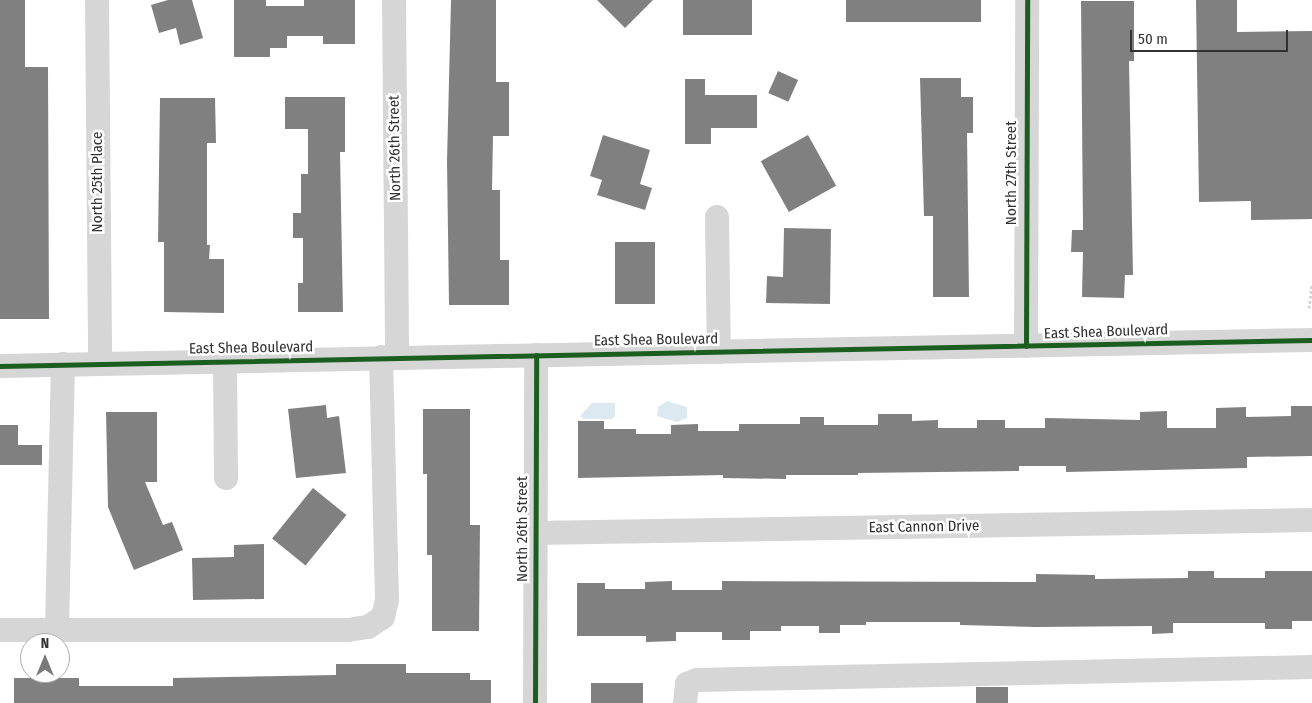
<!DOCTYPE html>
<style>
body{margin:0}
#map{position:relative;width:1312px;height:703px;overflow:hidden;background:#fff;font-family:"Fira Sans Condensed",sans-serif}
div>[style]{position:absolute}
.water>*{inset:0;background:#dde9f0}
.building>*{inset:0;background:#808080;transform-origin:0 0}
.path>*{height:3px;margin-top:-1.5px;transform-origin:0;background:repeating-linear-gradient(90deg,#d3d3d3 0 2.5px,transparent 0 5px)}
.minor>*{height:24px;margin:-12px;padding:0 12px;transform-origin:12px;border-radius:12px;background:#d6d6d6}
.cycleway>*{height:5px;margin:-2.5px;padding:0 2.5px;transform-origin:2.5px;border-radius:2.5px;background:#1b5e20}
span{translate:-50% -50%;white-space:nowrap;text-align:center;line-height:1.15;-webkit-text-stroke:5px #fff;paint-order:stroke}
.street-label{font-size:15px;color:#323232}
.north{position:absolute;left:20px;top:633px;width:50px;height:50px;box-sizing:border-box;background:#fff;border:1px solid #adadad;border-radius:50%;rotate:0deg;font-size:14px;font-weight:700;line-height:20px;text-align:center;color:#323232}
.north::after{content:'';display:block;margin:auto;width:18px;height:22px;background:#7a7a7a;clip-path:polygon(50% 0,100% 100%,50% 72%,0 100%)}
.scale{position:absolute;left:1130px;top:30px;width:158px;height:22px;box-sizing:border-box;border:2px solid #323232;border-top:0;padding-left:6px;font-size:15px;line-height:18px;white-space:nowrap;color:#323232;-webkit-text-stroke:4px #fff;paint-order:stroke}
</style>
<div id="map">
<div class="water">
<div style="clip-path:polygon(667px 401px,687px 407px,687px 418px,677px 422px,657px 416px,658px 407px)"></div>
<div style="clip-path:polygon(592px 403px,615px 403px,615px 416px,612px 419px,583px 419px,580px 416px)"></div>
</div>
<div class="building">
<div style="clip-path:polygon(0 0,25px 0,25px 67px,48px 67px,49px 319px,0 319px)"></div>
<div style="clip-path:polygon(168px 0,192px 0,203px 38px,180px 45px,176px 28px,159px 33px,151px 5px)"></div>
<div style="clip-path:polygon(234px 0,266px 0,266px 6px,304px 6px,304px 0,355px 0,355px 44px,323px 44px,323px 36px,287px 36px,287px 48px,270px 48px,270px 57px,234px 57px)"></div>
<div style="clip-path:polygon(451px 0,496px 0,496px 82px,509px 82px,509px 136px,493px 136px,492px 190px,500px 190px,500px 260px,509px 260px,509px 305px,449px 305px,447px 161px)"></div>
<div style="clip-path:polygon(597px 0,653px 0,625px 28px)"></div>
<div style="left:683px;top:0;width:69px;height:35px"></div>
<div style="left:846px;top:0;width:135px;height:22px"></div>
<div style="clip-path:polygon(1196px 0,1237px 0,1237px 32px,1312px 31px,1312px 219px,1251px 220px,1251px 201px,1199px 202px)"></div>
<div style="clip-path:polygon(1081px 1px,1134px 1px,1134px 61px,1129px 61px,1133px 275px,1125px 275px,1124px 298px,1082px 297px,1083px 252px,1071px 252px,1072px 230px,1083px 230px)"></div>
<div style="left:778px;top:71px;width:22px;height:24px;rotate:24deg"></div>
<div style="clip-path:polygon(920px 78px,961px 78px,961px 97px,973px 97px,973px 133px,967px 133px,969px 297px,933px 297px,933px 216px,924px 216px)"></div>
<div style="clip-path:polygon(685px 79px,705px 79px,705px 95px,757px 95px,757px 128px,711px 128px,711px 144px,685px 144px)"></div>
<div style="clip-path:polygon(285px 97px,345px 97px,345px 152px,340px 152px,343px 312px,298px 312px,298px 283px,303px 283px,303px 238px,293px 238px,293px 213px,301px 213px,301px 174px,308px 174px,308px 129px,285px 129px)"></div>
<div style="clip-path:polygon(160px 98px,215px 98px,216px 143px,207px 143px,207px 245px,210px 245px,209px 259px,224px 259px,224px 313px,164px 312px,164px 242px,158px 242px)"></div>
<div style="clip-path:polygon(603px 135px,650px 150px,640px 184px,652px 188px,645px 210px,597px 195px,602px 180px,590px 176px)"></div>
<div style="left:808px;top:135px;width:58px;height:54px;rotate:61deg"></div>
<div style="clip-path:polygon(784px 228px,831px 229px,830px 304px,766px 303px,767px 276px,783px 277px)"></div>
<div style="left:615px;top:242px;width:40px;height:62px"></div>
<div style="clip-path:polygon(326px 405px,327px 418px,339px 416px,346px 473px,296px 478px,288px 409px)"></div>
<div style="clip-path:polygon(1291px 406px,1312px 406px,1312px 456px,1247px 457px,1247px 468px,1066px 472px,1066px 466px,1019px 466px,1019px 471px,858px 473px,858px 475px,786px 475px,786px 479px,723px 478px,723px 475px,578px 478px,578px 421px,604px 421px,604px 429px,636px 429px,636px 434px,671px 434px,671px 425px,698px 424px,698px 431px,739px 431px,739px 424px,800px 424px,800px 417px,824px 417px,824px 425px,878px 425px,878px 414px,912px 414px,912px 421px,938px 420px,938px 428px,977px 428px,977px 420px,1005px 420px,1005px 428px,1045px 428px,1045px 418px,1140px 420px,1140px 412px,1167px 411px,1167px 428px,1216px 428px,1216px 408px,1246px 407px,1246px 417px,1291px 416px)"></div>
<div style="clip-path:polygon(423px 409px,470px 409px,470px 525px,480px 525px,479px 631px,432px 631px,432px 555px,427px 555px,427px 474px,423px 474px)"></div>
<div style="clip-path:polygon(106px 412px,157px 412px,157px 482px,145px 482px,163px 525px,172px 522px,183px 550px,134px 570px,108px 507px)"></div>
<div style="clip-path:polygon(0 425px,18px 425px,18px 445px,42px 445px,42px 465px,0 465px)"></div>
<div style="left:313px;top:488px;width:43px;height:65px;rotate:39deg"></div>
<div style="clip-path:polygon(264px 544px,264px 599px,193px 600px,192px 558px,234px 557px,234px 545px)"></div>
<div style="clip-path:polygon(1188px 571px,1214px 571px,1214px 578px,1265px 578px,1265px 571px,1312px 571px,1312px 621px,1292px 621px,1292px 629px,1265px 629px,1265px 623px,1173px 623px,1173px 633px,1152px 634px,1152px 626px,1035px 627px,960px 625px,960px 622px,866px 622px,866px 625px,840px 625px,840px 633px,819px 633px,819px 626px,781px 626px,781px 631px,750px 631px,750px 640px,722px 640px,722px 632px,676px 632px,676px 641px,646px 642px,646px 636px,577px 636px,577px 583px,605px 583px,605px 589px,645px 589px,645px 582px,672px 581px,672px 590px,722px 590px,722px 581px,1036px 582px,1036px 574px,1095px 575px,1095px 579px,1188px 578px)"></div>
<div style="clip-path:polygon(336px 664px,406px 664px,406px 673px,470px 673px,470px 680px,491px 680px,491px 703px,14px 703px,14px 678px,79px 678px,79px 686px,173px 686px,173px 678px,336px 675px)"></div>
<div style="left:591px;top:683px;width:52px;height:20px"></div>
<div style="left:1008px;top:687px;width:16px;height:32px;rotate:90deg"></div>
</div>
<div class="path">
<div style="left:1309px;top:308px;width:23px;rotate:-83deg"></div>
</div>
<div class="minor">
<div style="left:97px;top:0;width:364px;rotate:89.5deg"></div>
<div style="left:394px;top:0;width:357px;rotate:89.5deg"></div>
<div style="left:717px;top:217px;width:135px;rotate:89.2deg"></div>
<div style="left:1026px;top:346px;width:346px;rotate:-89.8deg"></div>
<div style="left:225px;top:361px;width:117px;rotate:89.5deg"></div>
<div style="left:0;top:366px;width:1312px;rotate:-1.14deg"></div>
<div style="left:535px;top:533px;width:777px;rotate:-0.96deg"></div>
<div style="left:57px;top:628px;width:264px;rotate:-88.7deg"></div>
<div style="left:0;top:630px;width:348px"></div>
<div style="left:348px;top:630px;width:20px;rotate:-9deg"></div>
<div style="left:368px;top:627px;width:18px;rotate:-34deg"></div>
<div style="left:383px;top:617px;width:17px;rotate:-77deg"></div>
<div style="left:387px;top:600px;width:243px;rotate:-91.4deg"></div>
<div style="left:535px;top:703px;width:348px;rotate:-89.8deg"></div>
<div style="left:685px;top:703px;width:19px;rotate:-84deg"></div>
<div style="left:687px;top:684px;width:11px;rotate:-22deg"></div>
<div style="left:697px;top:680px;width:615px;rotate:-1.21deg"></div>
</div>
<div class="cycleway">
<div style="left:1026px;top:346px;width:346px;rotate:-89.8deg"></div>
<div style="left:0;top:366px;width:1312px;rotate:-1.14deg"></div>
<div style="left:535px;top:703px;width:348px;rotate:-89.8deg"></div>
</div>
<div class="street-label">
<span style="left:395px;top:148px;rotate:-91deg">North 26th Street</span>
<span style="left:1012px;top:173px;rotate:-90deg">North 27th Street</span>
<span style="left:98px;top:182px;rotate:-90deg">North 25th Place</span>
<span style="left:1106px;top:332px;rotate:-2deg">East Shea Boulevard</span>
<span style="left:656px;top:340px;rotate:-1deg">East Shea Boulevard</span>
<span style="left:251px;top:348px;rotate:-1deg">East Shea Boulevard</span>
<span style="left:924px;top:527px;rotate:-1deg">East Cannon Drive</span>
<span style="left:523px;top:529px;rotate:-90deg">North 26th Street</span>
</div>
<div class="north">N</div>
<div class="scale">50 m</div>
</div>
